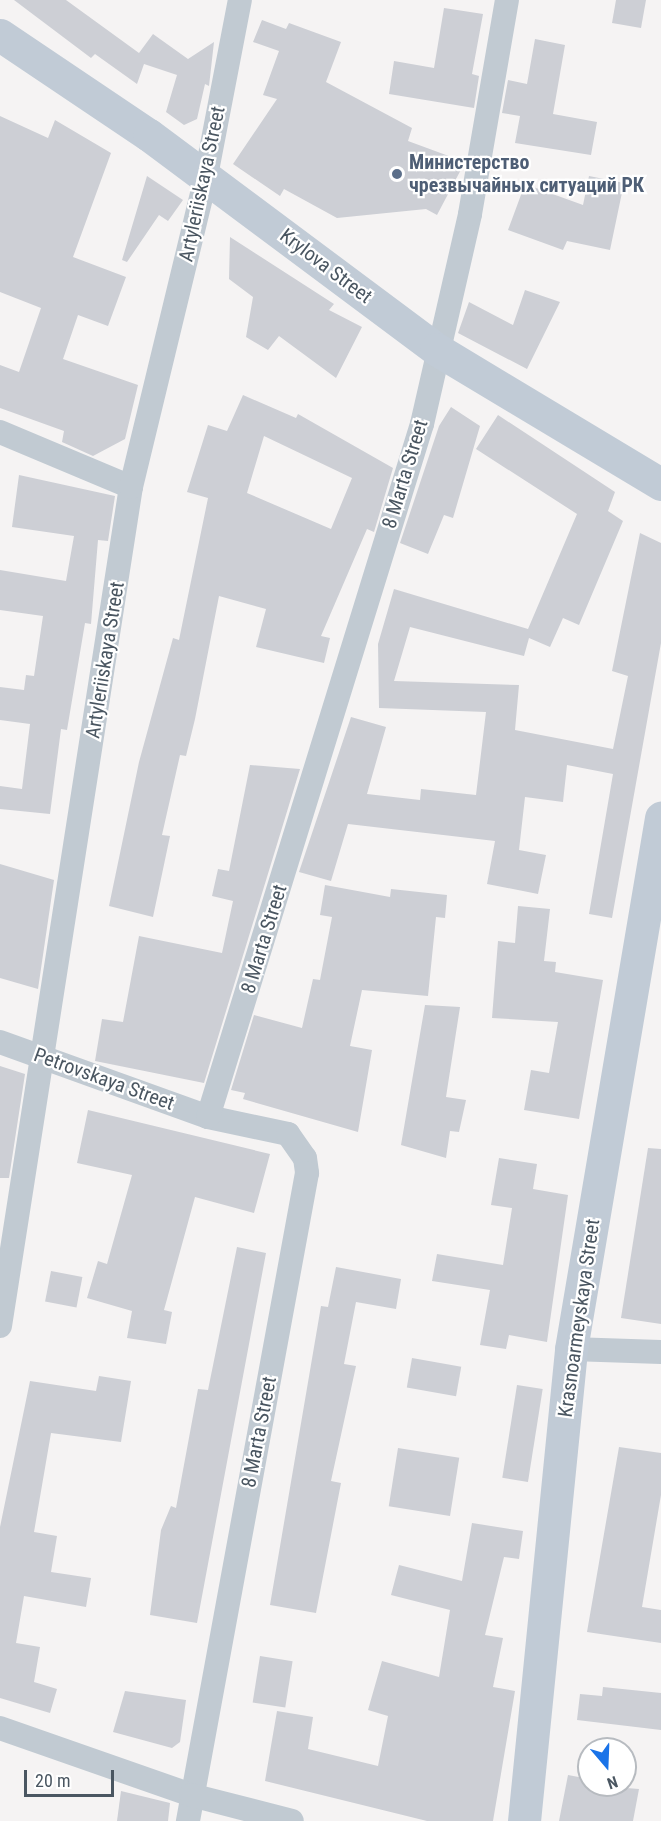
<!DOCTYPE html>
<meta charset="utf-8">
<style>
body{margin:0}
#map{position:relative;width:661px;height:1821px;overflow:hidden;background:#f5f3f3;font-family:"Roboto Condensed",sans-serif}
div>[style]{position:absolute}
.building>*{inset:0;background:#cdcfd5;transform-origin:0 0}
.minor>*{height:24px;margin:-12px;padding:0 12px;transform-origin:12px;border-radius:12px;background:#c1cad2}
.secondary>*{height:33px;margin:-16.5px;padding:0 16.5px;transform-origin:16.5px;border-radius:16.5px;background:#c1cbd6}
.dots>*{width:16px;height:16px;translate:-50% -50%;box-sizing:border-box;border:3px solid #fff;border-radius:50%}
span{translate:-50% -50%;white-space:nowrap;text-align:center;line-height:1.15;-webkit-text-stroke:4.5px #fff;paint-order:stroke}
.service-label{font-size:20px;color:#4e5e75;font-weight:700}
.left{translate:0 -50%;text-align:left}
.street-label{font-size:20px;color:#4a5661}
.north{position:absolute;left:577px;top:1737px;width:60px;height:60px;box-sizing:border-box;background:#fff;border:2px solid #b7bbc0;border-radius:50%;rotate:161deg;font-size:16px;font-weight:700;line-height:24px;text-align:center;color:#4a5661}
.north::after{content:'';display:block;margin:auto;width:21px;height:27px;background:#1a73e8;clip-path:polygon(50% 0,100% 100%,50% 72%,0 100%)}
.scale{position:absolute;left:24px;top:1770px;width:90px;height:27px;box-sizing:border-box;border:3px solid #4a5661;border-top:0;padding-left:8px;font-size:18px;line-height:21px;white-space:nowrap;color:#4a5661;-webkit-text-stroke:4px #fff;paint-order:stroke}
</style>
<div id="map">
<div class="building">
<div style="clip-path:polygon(14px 0,66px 0,139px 53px,153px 34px,188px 59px,214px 42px,209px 86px,205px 84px,197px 119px,184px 125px,166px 112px,177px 75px,144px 64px,137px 84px,95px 54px,91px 58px)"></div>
<div style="clip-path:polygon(616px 0,646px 0,641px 28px,612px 23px)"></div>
<div style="clip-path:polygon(444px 8px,483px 14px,472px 74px,479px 76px,474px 108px,389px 94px,394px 61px,434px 68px)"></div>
<div style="clip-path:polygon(262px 20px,286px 29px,289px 23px,341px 42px,326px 82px,412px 128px,408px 141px,465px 162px,437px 215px,426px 209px,337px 218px,284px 189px,280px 196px,233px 164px,277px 99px,263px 95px,279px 51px,253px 42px)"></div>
<div style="clip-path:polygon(535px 39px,565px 45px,553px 114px,597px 122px,591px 155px,515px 143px,520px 116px,502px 113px,508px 80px,527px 84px)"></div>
<div style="clip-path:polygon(0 116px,48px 138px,55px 120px,111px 153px,73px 257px,126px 277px,108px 326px,78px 315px,63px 359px,138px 385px,125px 439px,93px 456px,62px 442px,64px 431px,0 408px,0 365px,19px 372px,41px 308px,0 292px)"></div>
<div style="clip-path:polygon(147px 176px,183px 200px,168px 221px,159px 215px,127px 262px,122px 260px)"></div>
<div style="clip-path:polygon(589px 176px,624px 183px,610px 250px,567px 241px,563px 250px,508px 230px,525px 184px,583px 205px)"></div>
<div style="clip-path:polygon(230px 237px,334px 304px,329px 310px,362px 327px,336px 378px,279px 336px,268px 350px,246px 337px,253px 297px,229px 279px)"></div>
<div style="clip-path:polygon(525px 290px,560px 302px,527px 369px,458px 333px,469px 302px,513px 325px)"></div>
<div style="clip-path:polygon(evenodd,243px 395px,296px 418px,298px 414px,393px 468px,374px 532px,367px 529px,321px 636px,330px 638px,324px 663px,256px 647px,266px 609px,219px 596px,195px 719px,186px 756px,180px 755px,162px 835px,170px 836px,153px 917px,109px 906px,139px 762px,173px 638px,179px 640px,208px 498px,187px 492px,208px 425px,227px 431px,243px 395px,264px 436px,352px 478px,331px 529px,247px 493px,264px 436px)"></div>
<div style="clip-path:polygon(451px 407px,480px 426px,453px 518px,444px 515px,428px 554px,400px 543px,439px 426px)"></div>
<div style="clip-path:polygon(498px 415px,615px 492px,608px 511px,623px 521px,579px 625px,563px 618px,550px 647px,529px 638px,524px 656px,410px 627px,394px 681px,519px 685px,515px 730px,613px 749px,628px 676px,612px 671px,640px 533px,661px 543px,661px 643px,612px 918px,589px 914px,613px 774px,567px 765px,563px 802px,525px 797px,519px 850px,546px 855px,538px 894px,487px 884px,495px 841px,348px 824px,331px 881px,299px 872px,351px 717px,386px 727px,367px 794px,420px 800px,421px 789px,476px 795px,486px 712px,379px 708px,378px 644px,394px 589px,528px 629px,577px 514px,476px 449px)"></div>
<div style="clip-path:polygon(19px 475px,115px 496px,108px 541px,98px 540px,91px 624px,85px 623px,67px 730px,61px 729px,50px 814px,0 809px,0 786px,22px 789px,30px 724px,0 720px,0 687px,24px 690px,26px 675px,34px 676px,43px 616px,0 610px,0 570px,66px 581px,74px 536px,12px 527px)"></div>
<div style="clip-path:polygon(250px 765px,300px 769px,204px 1083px,95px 1061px,102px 1019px,123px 1022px,139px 936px,222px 953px,233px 901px,212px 896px,218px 869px,229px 871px)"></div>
<div style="clip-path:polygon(0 864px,54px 880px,38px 989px,0 978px)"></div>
<div style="clip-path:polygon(325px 885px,390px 897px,391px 889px,447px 895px,445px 918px,436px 917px,428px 996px,362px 990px,350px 1046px,372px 1050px,358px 1132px,243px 1099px,245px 1093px,231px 1090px,254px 1015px,302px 1028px,313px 979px,320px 980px,332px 917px,320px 915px)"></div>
<div style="clip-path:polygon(518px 906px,550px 909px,544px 961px,556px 962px,555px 972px,603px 980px,579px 1119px,524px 1110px,531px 1070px,549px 1073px,558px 1022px,492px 1018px,498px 941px,515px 943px)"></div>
<div style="clip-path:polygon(425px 1005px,460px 1007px,446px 1097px,466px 1100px,459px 1132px,450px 1131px,446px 1158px,401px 1145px)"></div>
<div style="clip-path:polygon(0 1066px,25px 1074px,9px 1178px,0 1178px)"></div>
<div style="clip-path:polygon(88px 1110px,270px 1154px,254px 1213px,195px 1197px,164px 1310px,172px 1312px,166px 1344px,127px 1338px,132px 1311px,87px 1298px,98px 1261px,107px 1264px,132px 1175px,77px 1163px)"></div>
<div style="clip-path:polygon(648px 1148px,661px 1149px,661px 1324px,621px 1318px)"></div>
<div style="clip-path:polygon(499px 1158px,537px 1164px,533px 1189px,568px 1195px,547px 1342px,509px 1335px,506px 1349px,480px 1345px,490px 1290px,432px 1281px,437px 1254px,503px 1265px,512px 1208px,491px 1205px)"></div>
<div style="clip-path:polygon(237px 1247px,266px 1253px,197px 1623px,150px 1615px,161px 1530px,171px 1506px,176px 1508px,198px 1389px,208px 1390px)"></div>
<div style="clip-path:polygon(336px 1267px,401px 1279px,396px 1309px,356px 1302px,344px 1364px,356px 1366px,331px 1481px,341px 1483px,316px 1613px,270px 1605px,321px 1306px,328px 1307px)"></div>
<div style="left:51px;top:1271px;width:32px;height:31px;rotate:11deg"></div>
<div style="left:412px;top:1358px;width:50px;height:30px;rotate:10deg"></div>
<div style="clip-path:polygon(99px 1376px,131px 1381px,121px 1442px,51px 1433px,34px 1532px,57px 1536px,51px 1572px,91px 1578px,86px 1607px,24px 1596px,16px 1643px,40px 1647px,34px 1682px,57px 1689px,50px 1713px,0 1698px,0 1527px,30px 1381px,96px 1391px)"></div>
<div style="left:517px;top:1385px;width:26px;height:94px;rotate:9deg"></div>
<div style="clip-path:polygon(619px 1447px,661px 1453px,661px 1495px,642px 1607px,661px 1610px,661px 1643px,587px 1632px)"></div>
<div style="left:398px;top:1448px;width:62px;height:59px;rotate:9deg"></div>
<div style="clip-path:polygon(472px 1523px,523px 1531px,519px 1559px,504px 1557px,485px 1635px,503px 1638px,493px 1687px,515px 1691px,493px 1821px,427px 1821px,265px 1781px,277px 1711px,313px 1717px,308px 1749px,378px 1766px,388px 1716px,368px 1710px,382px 1661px,439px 1677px,450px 1610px,391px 1595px,399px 1565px,462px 1581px)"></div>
<div style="left:260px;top:1656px;width:33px;height:47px;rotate:9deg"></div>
<div style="clip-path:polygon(603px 1687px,661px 1693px,661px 1730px,577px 1720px,580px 1694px,602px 1696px)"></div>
<div style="clip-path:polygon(125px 1691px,186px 1700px,180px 1742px,172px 1748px,113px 1732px)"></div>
<div style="clip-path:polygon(568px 1775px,589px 1779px,589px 1785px,639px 1789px,633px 1821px,559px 1821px)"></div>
<div style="clip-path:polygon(121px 1791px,170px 1803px,168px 1821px,117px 1821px)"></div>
</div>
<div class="minor">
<div style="left:0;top:432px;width:142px;rotate:22.8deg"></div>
<div style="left:0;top:1042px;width:221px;rotate:19.8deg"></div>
<div style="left:208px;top:1117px;width:82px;rotate:12deg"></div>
<div style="left:288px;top:1134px;width:29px;rotate:55deg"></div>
<div style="left:305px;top:1158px;width:15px;rotate:82deg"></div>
<div style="left:307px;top:1173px;width:659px;rotate:100.41deg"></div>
<div style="left:208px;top:1117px;width:725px;rotate:-72.84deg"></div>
<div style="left:422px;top:424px;width:215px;rotate:-77.1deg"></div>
<div style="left:470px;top:214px;width:217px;rotate:-80.2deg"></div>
<div style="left:0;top:1326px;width:849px;rotate:-81.13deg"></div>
<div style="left:131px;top:487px;width:320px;rotate:-76.4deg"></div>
<div style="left:206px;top:176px;width:179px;rotate:-79.1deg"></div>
<div style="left:571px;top:1349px;width:90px;rotate:1.9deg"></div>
<div style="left:0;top:1728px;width:202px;rotate:19.3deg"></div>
<div style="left:191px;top:1795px;width:104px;rotate:14.4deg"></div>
</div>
<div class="secondary">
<div style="left:0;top:35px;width:179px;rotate:33.9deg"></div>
<div style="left:149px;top:135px;width:358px;rotate:36.7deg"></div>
<div style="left:436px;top:349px;width:262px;rotate:31deg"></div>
<div style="left:524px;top:1821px;width:474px;rotate:-84.3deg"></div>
<div style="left:571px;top:1349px;width:539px;rotate:-80.38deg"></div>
</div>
<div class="dots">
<div style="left:397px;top:174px;background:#5c6f8a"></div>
</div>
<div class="service-label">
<span class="left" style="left:409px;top:174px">Министерство<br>чрезвычайных ситуаций РК</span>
</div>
<div class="street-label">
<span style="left:202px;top:184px;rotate:-78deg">Artyleriiskaya Street</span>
<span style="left:326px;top:266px;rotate:37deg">Krylova Street</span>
<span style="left:405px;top:474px;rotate:-73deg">8 Marta Street</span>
<span style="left:105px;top:660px;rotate:-81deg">Artyleriiskaya Street</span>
<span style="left:264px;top:939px;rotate:-73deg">8 Marta Street</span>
<span style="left:104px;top:1079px;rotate:20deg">Petrovskaya Street</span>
<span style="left:579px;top:1318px;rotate:-82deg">Krasnoarmeyskaya Street</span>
<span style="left:259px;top:1432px;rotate:-79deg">8 Marta Street</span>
</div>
<div class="north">N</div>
<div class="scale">20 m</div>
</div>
